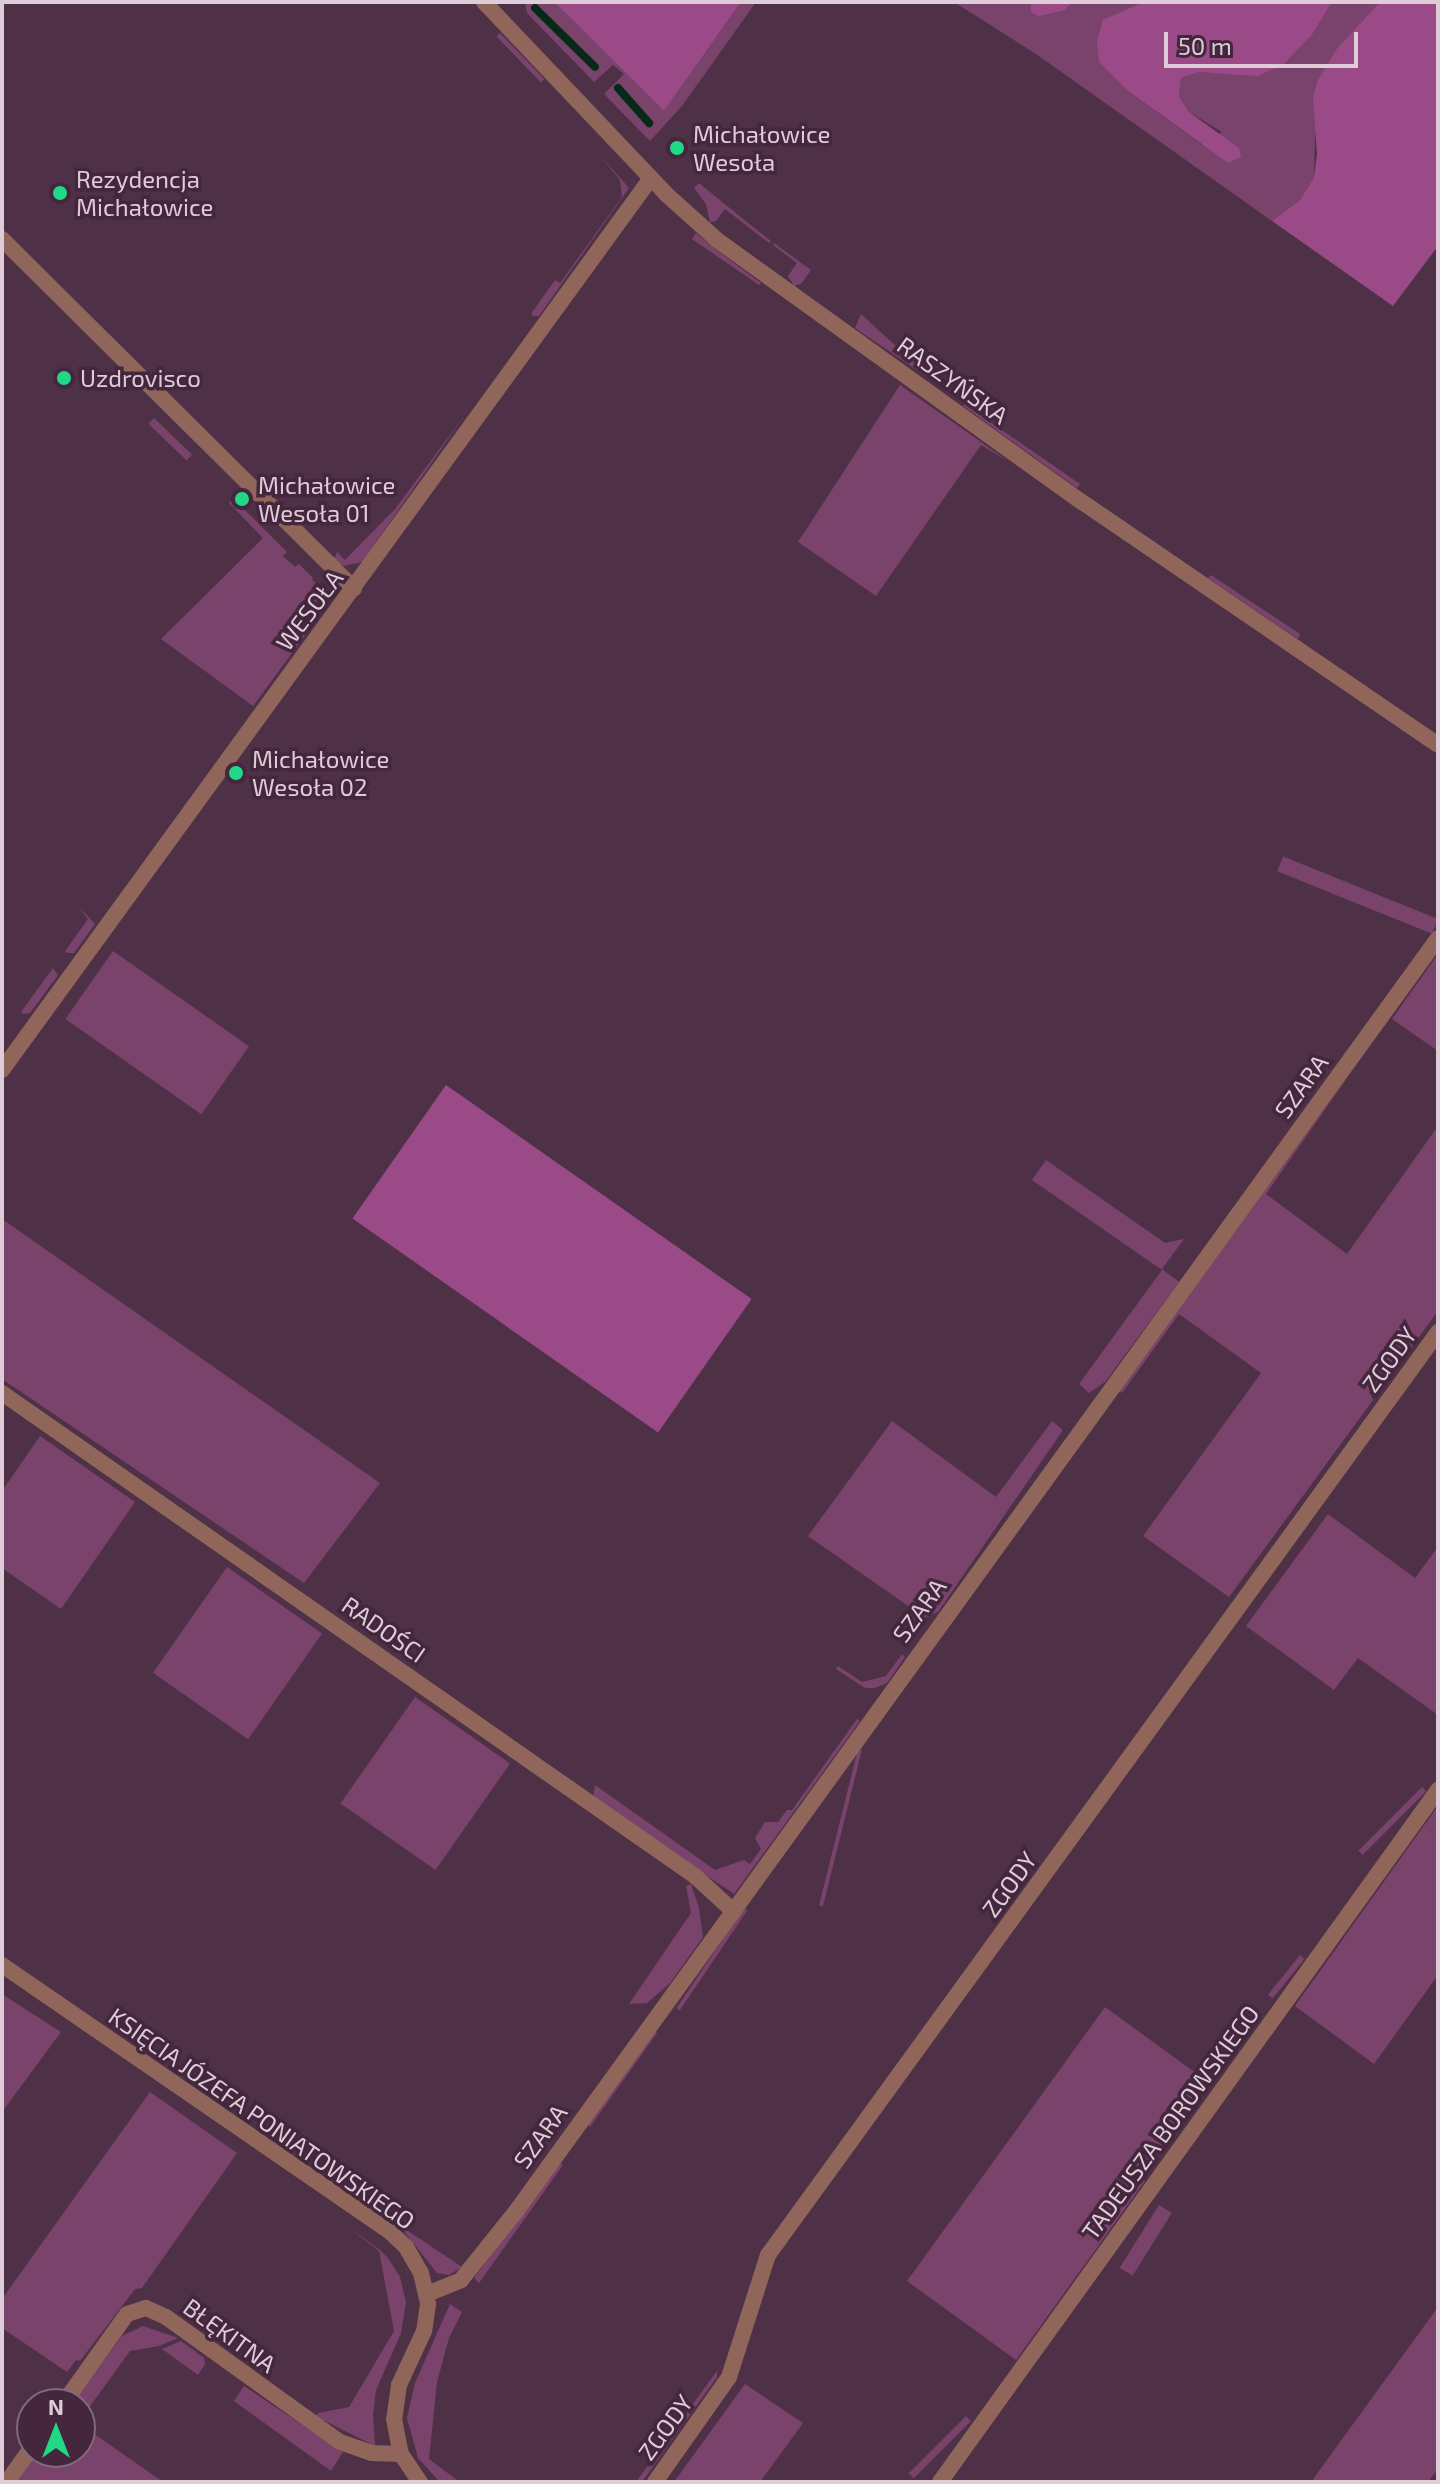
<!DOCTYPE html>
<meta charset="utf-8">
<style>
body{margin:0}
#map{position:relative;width:1440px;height:2484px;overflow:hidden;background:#4f3147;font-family:"Exo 2",sans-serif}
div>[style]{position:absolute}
.green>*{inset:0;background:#7a436c;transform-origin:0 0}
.forest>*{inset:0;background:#9a4b87;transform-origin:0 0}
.stream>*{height:8px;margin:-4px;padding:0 4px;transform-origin:4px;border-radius:4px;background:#072918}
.minor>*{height:16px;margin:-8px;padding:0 8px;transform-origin:8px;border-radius:8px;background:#90665a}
.dots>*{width:22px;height:22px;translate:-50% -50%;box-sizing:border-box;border:4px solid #44273d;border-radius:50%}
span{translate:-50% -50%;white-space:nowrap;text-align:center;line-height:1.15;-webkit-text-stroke:7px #44273d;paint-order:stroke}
.poi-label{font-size:24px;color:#dfccd9}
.left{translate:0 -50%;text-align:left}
.street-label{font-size:24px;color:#dfccd9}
.frame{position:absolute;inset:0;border:4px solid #dfccd9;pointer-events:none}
.north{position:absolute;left:16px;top:2388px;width:80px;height:80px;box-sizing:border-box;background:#44273d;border:2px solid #82697b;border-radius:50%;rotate:0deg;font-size:22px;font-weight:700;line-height:32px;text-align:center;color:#dfccd9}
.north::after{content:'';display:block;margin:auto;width:28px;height:36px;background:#21d887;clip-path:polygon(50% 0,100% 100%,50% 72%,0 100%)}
.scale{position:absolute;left:1164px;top:32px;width:194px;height:36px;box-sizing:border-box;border:4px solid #dfccd9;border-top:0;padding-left:10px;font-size:24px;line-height:28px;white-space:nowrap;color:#dfccd9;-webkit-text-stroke:6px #44273d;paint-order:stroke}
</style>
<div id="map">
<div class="green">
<div style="clip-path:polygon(525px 2px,554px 2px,664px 111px,741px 2px,756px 2px,682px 106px,650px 141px,604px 94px,624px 74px,613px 65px,594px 82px,527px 13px)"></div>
<div style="clip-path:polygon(954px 2px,1031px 2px,1031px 12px,1065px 10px,1073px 2px,1144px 2px,1121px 13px,1128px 91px,1202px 145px,1222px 132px,1189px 112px,1179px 96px,1181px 78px,1199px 72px,1257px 75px,1283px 65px,1312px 35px,1332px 2px,1380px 2px,1338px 47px,1315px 136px,1314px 177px,1300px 200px,1272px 221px,1036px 54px)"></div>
<div style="left:500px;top:33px;width:64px;height:5px;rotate:46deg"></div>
<div style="clip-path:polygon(599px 154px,629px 188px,539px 316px,534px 316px,531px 314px,555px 280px,560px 283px,622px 197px,620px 180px)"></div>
<div style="clip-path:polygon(699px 183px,753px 227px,771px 241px,769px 243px,725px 209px,716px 221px,710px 222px,706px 204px,694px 188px)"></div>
<div style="clip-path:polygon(696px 233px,715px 249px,761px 283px,759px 285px,692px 239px)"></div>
<div style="clip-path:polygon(774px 243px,811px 270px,801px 284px,794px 286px,788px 276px,797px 263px,773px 245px)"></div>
<div style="clip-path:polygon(861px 314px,936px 383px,855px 328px)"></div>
<div style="clip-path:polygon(900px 385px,1008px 461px,981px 445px,876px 596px,798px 542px)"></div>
<div style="clip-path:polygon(964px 404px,1080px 484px,1077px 488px,963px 406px)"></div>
<div style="clip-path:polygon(465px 415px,362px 562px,344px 566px,334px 560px,337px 552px,345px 560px,395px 509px)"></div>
<div style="left:154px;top:418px;width:53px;height:8px;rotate:44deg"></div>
<div style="clip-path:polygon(234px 499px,287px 552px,283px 556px,295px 567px,299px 564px,313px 578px,312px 580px,324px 589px,307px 618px,314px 623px,253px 706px,161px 639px,263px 538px,229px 503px)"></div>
<div style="clip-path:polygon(1211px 575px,1300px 634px,1298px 639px,1208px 578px)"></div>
<div style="clip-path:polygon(78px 906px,95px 924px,74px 953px,68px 953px,65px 951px,88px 919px)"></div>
<div style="left:1438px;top:919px;width:16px;height:167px;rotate:112deg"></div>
<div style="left:113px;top:951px;width:166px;height:83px;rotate:35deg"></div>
<div style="clip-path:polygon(1438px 954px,1438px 1051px,1392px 1019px)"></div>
<div style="clip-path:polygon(53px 968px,58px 975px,30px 1013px,23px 1014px,21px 1012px)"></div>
<div style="clip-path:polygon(1350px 1074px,1266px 1194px,1347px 1254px,1438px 1126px,1438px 1311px,1229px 1597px,1143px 1536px,1261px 1373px,1179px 1314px,1122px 1393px,1119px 1391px)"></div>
<div style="clip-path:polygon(1046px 1160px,1165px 1243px,1184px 1239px,1162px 1269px,1179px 1282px,1105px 1382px,1089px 1393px,1079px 1384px,1162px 1270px,1032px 1180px)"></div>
<div style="clip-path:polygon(2px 1219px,380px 1483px,304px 1583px,2px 1379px)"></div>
<div style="clip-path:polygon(892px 1421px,996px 1497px,1052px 1421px,1063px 1430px,938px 1612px,919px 1620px,908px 1619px,914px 1610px,808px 1536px)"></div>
<div style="clip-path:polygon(40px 1436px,135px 1502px,61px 1609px,2px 1568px,2px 1491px)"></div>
<div style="clip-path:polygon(1328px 1514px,1415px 1578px,1438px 1547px,1438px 1715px,1358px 1658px,1334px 1690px,1246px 1626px)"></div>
<div style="left:227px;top:1567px;width:116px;height:129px;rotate:35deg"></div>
<div style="clip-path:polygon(902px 1654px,905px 1657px,887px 1683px,875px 1688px,865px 1688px,836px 1669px,838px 1666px,862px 1682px,886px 1676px)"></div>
<div style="left:415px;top:1697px;width:116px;height:130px;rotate:35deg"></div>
<div style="clip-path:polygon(857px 1719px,860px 1721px,734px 1894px,593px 1798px,595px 1785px,715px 1870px,744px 1860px,750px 1864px,761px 1849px,755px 1838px,765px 1822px,778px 1822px,787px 1810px,792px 1810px)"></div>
<div style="left:858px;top:1749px;width:4px;height:161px;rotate:14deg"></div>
<div style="left:1422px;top:1787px;width:6px;height:90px;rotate:45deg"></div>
<div style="clip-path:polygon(1438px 1806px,1438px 1975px,1374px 2064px,1295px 2006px)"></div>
<div style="clip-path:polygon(691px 1884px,699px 1908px,703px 1937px,670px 1983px,647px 2003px,629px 2004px,691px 1913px,686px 1886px)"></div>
<div style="left:744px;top:1908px;width:4px;height:121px;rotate:34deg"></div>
<div style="left:1300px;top:1955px;width:6px;height:51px;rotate:39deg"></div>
<div style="clip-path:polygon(2px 1994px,61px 2032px,2px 2112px)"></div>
<div style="clip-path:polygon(1105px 2007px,1208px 2082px,1139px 2177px,1145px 2181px,1016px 2360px,907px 2281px)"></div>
<div style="clip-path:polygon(655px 2031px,657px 2033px,590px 2127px,587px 2125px)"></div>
<div style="clip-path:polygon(150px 2092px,237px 2153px,142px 2288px,135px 2289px,80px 2361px,76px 2360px,67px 2372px,2px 2328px,2px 2299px)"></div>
<div style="clip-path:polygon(559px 2163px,563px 2165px,479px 2283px,474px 2278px)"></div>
<div style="left:1159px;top:2205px;width:15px;height:74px;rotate:32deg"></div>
<div style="clip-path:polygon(399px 2225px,462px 2267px,449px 2275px,437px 2273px)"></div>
<div style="clip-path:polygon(348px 2227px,380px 2250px,388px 2258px,400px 2277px,406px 2302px,401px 2333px,376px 2390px,373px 2415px,375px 2446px,315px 2416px,318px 2413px,349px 2407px,394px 2331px,379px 2251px)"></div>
<div style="clip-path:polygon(450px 2304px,462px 2312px,449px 2338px,437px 2382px,429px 2459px,457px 2480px,440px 2482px,418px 2458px,407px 2418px,415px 2383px)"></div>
<div style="clip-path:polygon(1438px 2307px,1438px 2469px,1428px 2482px,1311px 2482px)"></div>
<div style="clip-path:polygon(143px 2326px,178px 2338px,159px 2346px,130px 2351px,80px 2420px,80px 2404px,72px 2404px,122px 2336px)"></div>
<div style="clip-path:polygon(181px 2341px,204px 2358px,205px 2364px,198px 2375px,162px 2349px)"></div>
<div style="clip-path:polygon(717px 2371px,717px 2377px,642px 2482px,636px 2482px)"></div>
<div style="clip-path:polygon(745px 2384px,803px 2423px,760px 2482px,674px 2482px)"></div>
<div style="clip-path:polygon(244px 2386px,343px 2452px,331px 2471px,234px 2401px)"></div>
<div style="left:966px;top:2416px;width:7px;height:81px;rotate:45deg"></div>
<div style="clip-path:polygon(80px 2424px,163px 2482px,13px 2482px,36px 2452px,80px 2452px)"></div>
</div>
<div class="forest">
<div style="clip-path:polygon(554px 2px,741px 2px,664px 111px)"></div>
<div style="clip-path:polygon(1031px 2px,1073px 2px,1065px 10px,1039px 16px,1031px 12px)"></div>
<div style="clip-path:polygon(1144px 2px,1332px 2px,1312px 35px,1283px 65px,1257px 76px,1199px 72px,1181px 78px,1179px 96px,1189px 112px,1239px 148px,1241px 157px,1228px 163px,1128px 91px,1099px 62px,1097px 41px,1103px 20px)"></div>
<div style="clip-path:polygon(1380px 2px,1438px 2px,1438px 246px,1393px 306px,1272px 221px,1300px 200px,1314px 177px,1317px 154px,1313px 97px,1318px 80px,1338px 47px)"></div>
<div style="left:446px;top:1085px;width:373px;height:163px;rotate:35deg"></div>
</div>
<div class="stream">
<div style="left:535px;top:8px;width:84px;rotate:44.5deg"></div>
<div style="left:618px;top:88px;width:47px;rotate:48.5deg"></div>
</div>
<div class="minor">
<div style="left:484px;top:2px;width:265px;rotate:46.5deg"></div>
<div style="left:666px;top:194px;width:69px;rotate:42deg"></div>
<div style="left:717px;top:240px;width:449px;rotate:35.7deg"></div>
<div style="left:1082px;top:502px;width:431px;rotate:34.3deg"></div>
<div style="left:2px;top:239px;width:496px;rotate:44.8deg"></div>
<div style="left:2px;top:1070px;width:1103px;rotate:-53.96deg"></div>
<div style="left:2px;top:1393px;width:845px;rotate:34.88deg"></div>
<div style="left:695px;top:1876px;width:52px;rotate:42.6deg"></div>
<div style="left:2px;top:1965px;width:468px;rotate:34.5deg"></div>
<div style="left:388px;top:2230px;width:25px;rotate:43deg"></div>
<div style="left:406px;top:2247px;width:30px;rotate:60deg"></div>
<div style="left:421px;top:2273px;width:32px;rotate:77deg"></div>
<div style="left:428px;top:2304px;width:27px;rotate:98deg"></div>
<div style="left:424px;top:2331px;width:60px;rotate:114.8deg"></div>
<div style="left:399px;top:2385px;width:34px;rotate:98deg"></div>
<div style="left:394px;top:2419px;width:36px;rotate:79deg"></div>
<div style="left:401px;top:2454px;width:34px;rotate:56deg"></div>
<div style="left:427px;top:2294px;width:37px;rotate:-22deg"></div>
<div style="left:461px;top:2280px;width:90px;rotate:-51.3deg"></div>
<div style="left:517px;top:2210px;width:1570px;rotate:-54.09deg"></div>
<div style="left:63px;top:2404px;width:110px;rotate:-54.6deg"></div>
<div style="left:127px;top:2314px;width:20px;rotate:-18deg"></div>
<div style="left:146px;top:2308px;width:22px;rotate:24deg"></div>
<div style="left:166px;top:2317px;width:214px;rotate:35.7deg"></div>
<div style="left:340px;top:2442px;width:34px;rotate:19deg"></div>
<div style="left:372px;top:2453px;width:29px;rotate:2deg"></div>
<div style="left:7px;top:2482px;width:43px;rotate:-54.5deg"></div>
<div style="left:655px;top:2482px;width:128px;rotate:-54.8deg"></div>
<div style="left:729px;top:2377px;width:128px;rotate:-72.3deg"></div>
<div style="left:768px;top:2255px;width:1141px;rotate:-54.02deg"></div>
<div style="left:940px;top:2482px;width:853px;rotate:-54.26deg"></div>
</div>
<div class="dots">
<div style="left:677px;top:148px;background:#21d887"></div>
<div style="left:60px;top:193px;background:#21d887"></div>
<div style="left:64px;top:378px;background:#21d887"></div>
<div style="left:242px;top:499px;background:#21d887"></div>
<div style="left:236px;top:773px;background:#21d887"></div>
</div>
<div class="poi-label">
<span class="left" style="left:693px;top:148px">Michałowice<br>Wesoła</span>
<span class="left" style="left:76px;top:193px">Rezydencja<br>Michałowice</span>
<span class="left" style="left:80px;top:378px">Uzdrovisco</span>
<span class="left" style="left:258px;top:499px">Michałowice<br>Wesoła 01</span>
<span class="left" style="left:252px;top:773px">Michałowice<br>Wesoła 02</span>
</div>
<div class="street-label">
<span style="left:953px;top:380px;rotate:36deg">RASZYŃSKA</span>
<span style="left:309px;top:610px;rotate:-53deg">WESOŁA</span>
<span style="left:1301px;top:1086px;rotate:-54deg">SZARA</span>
<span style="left:1389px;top:1359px;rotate:-54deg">ZGODY</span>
<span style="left:919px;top:1610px;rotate:-54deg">SZARA</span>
<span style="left:384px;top:1629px;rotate:35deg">RADOŚCI</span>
<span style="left:1009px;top:1884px;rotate:-54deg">ZGODY</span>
<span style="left:262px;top:2118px;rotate:35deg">KSIĘCIA JÓZEFA PONIATOWSKIEGO</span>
<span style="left:1170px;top:2122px;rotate:-54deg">TADEUSZA BOROWSKIEGO</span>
<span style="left:540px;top:2136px;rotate:-54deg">SZARA</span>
<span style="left:230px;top:2335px;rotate:36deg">BŁĘKITNA</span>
<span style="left:665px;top:2427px;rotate:-54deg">ZGODY</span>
</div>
<div class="frame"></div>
<div class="north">N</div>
<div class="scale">50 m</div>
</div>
